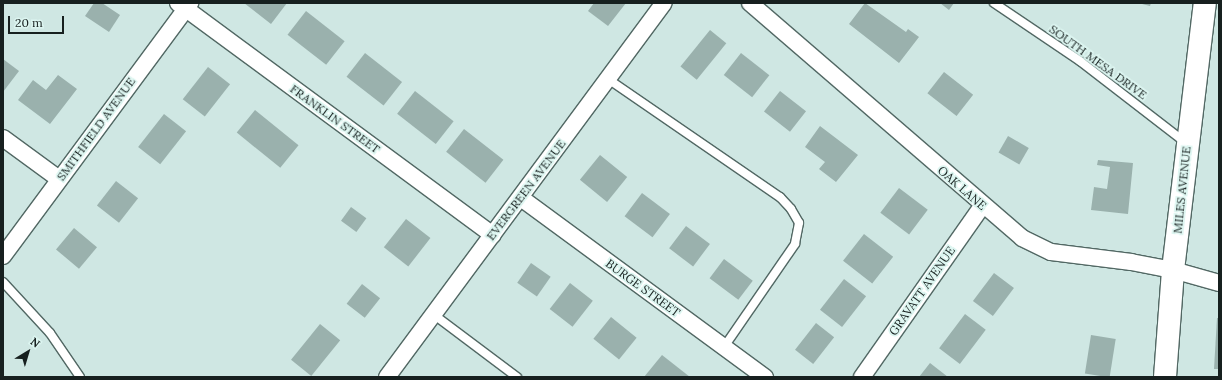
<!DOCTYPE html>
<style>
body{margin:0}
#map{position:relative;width:1222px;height:380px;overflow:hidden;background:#cfe7e3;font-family:Lora,serif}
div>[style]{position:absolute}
.building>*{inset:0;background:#9ab1ad;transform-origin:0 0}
.roads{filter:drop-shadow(1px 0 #526864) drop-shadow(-1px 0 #526864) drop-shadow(0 1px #526864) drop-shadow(0 -1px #526864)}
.lane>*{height:8px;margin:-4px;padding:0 4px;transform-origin:4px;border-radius:4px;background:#fff}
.street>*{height:16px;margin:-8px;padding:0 8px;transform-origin:8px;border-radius:8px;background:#fff}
.secondary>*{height:22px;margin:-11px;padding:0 11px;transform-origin:11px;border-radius:11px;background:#fff}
span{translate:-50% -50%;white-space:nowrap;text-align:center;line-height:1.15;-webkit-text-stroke:3.5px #dcf5f0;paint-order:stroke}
.street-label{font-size:12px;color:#17201f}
.frame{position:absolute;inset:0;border:4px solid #17201f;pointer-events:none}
.north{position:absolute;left:8px;top:332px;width:40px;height:40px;-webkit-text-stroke:3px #dcf5f0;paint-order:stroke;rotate:38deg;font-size:11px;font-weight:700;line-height:16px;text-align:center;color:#17201f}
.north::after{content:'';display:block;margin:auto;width:14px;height:18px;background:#17201f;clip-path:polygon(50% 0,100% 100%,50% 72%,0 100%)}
.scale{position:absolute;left:8px;top:16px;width:56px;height:18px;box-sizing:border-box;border:2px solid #17201f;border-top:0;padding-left:5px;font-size:12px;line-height:14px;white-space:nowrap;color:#17201f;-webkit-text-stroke:3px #dcf5f0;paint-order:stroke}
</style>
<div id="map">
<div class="building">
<div style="clip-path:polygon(94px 3px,102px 3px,120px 15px,109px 32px,85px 16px)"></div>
<div style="clip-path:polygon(244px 3px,287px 3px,271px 24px)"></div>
<div style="clip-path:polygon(594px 3px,626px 3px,608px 26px,588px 11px)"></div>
<div style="clip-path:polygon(865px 3px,906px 32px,908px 29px,919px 37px,899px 63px,849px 24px)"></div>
<div style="clip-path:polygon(940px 3px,954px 3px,949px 10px)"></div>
<div style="clip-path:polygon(1138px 3px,1151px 3px,1150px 6px)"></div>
<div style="left:306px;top:11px;width:49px;height:30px;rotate:38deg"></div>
<div style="left:710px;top:30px;width:21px;height:47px;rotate:39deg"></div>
<div style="left:365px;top:53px;width:47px;height:30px;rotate:38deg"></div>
<div style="left:741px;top:53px;width:36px;height:28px;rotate:38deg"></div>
<div style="clip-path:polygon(3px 59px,19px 71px,3px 92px)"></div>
<div style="left:208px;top:67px;width:28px;height:41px;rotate:38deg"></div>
<div style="left:944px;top:72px;width:37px;height:27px;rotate:38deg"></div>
<div style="clip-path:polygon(58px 75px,77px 89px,50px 124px,18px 100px,33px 80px,46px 90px)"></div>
<div style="left:415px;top:91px;width:49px;height:29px;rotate:38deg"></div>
<div style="left:780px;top:91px;width:33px;height:26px;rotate:38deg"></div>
<div style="left:255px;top:110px;width:56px;height:29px;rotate:39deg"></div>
<div style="left:164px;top:114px;width:28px;height:42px;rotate:38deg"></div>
<div style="clip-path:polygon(820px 126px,858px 155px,836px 182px,819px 169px,825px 162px,805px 147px)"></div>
<div style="left:464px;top:129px;width:50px;height:29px;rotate:38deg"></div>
<div style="left:1008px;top:136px;width:24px;height:19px;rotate:30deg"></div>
<div style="left:600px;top:155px;width:35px;height:32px;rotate:39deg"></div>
<div style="clip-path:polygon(1098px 160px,1133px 163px,1128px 214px,1091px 210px,1094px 187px,1107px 189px,1110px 167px,1097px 165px)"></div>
<div style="left:116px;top:181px;width:28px;height:31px;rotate:38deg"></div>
<div style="left:899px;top:188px;width:36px;height:31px;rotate:37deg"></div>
<div style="left:642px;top:193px;width:35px;height:29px;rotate:37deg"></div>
<div style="left:351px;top:207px;width:19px;height:17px;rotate:36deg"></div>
<div style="left:406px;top:219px;width:31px;height:36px;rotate:38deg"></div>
<div style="left:686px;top:226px;width:30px;height:28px;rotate:37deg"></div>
<div style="left:74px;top:228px;width:30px;height:28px;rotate:40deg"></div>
<div style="left:864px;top:234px;width:37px;height:34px;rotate:38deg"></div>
<div style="left:724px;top:259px;width:36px;height:24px;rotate:37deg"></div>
<div style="left:531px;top:263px;width:24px;height:24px;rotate:35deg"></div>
<div style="left:994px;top:273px;width:25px;height:35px;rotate:37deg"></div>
<div style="left:844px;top:279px;width:28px;height:39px;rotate:38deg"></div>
<div style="left:570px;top:283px;width:29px;height:33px;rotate:38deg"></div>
<div style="left:362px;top:284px;width:23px;height:25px;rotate:38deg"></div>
<div style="left:965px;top:314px;width:26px;height:43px;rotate:37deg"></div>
<div style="left:611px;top:317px;width:33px;height:28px;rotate:39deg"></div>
<div style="clip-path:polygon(1217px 318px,1219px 318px,1219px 369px,1214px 369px)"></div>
<div style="left:816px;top:323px;width:23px;height:34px;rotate:38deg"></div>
<div style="left:320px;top:324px;width:26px;height:46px;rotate:39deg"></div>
<div style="left:1091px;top:335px;width:25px;height:39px;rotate:9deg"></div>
<div style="clip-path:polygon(662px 355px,690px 377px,644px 377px)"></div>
<div style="clip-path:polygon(930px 363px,948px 377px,919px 377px)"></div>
</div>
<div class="roads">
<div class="lane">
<div style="left:994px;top:3px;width:104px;rotate:34deg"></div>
<div style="left:1080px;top:61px;width:134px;rotate:37.7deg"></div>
<div style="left:608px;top:79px;width:209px;rotate:34.5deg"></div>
<div style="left:780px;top:197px;width:16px;rotate:47deg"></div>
<div style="left:791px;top:209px;width:16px;rotate:60deg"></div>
<div style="left:799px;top:223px;width:21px;rotate:101deg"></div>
<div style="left:795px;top:244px;width:125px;rotate:124.6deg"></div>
<div style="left:3px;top:282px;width:69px;rotate:47.3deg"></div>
<div style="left:50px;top:333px;width:53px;rotate:55.7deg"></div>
<div style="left:433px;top:314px;width:105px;rotate:36.9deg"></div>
</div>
<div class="street">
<div style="left:178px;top:3px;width:391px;rotate:36.4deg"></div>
<div style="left:750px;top:3px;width:359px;rotate:40.8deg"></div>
<div style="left:1022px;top:238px;width:32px;rotate:26deg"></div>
<div style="left:1051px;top:252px;width:81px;rotate:7.1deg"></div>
<div style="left:1131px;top:262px;width:43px;rotate:10.8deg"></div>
<div style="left:1173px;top:270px;width:48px;rotate:15.8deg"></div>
<div style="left:3px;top:138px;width:69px;rotate:36.2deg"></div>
<div style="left:521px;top:198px;width:303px;rotate:36.3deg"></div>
<div style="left:3px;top:256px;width:315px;rotate:-53.5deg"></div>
<div style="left:387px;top:377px;width:465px;rotate:-53.5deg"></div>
<div style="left:862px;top:377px;width:210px;rotate:-54.9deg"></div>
</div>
<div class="secondary">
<div style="left:1165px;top:377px;width:107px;rotate:-85.7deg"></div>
<div style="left:1173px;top:270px;width:269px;rotate:-83.2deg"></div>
</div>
</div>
<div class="street-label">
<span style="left:1098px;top:62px;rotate:36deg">SOUTH MESA DRIVE</span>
<span style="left:335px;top:119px;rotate:36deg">FRANKLIN STREET</span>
<span style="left:96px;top:129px;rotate:-54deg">SMITHFIELD AVENUE</span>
<span style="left:962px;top:188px;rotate:41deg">OAK LANE</span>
<span style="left:526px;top:190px;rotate:-53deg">EVERGREEN AVENUE</span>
<span style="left:1182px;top:190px;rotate:-84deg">MILES AVENUE</span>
<span style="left:643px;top:288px;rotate:36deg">BURGE STREET</span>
<span style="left:922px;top:291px;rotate:-55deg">GRAVATT AVENUE</span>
</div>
<div class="frame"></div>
<div class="north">N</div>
<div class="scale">20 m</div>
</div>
